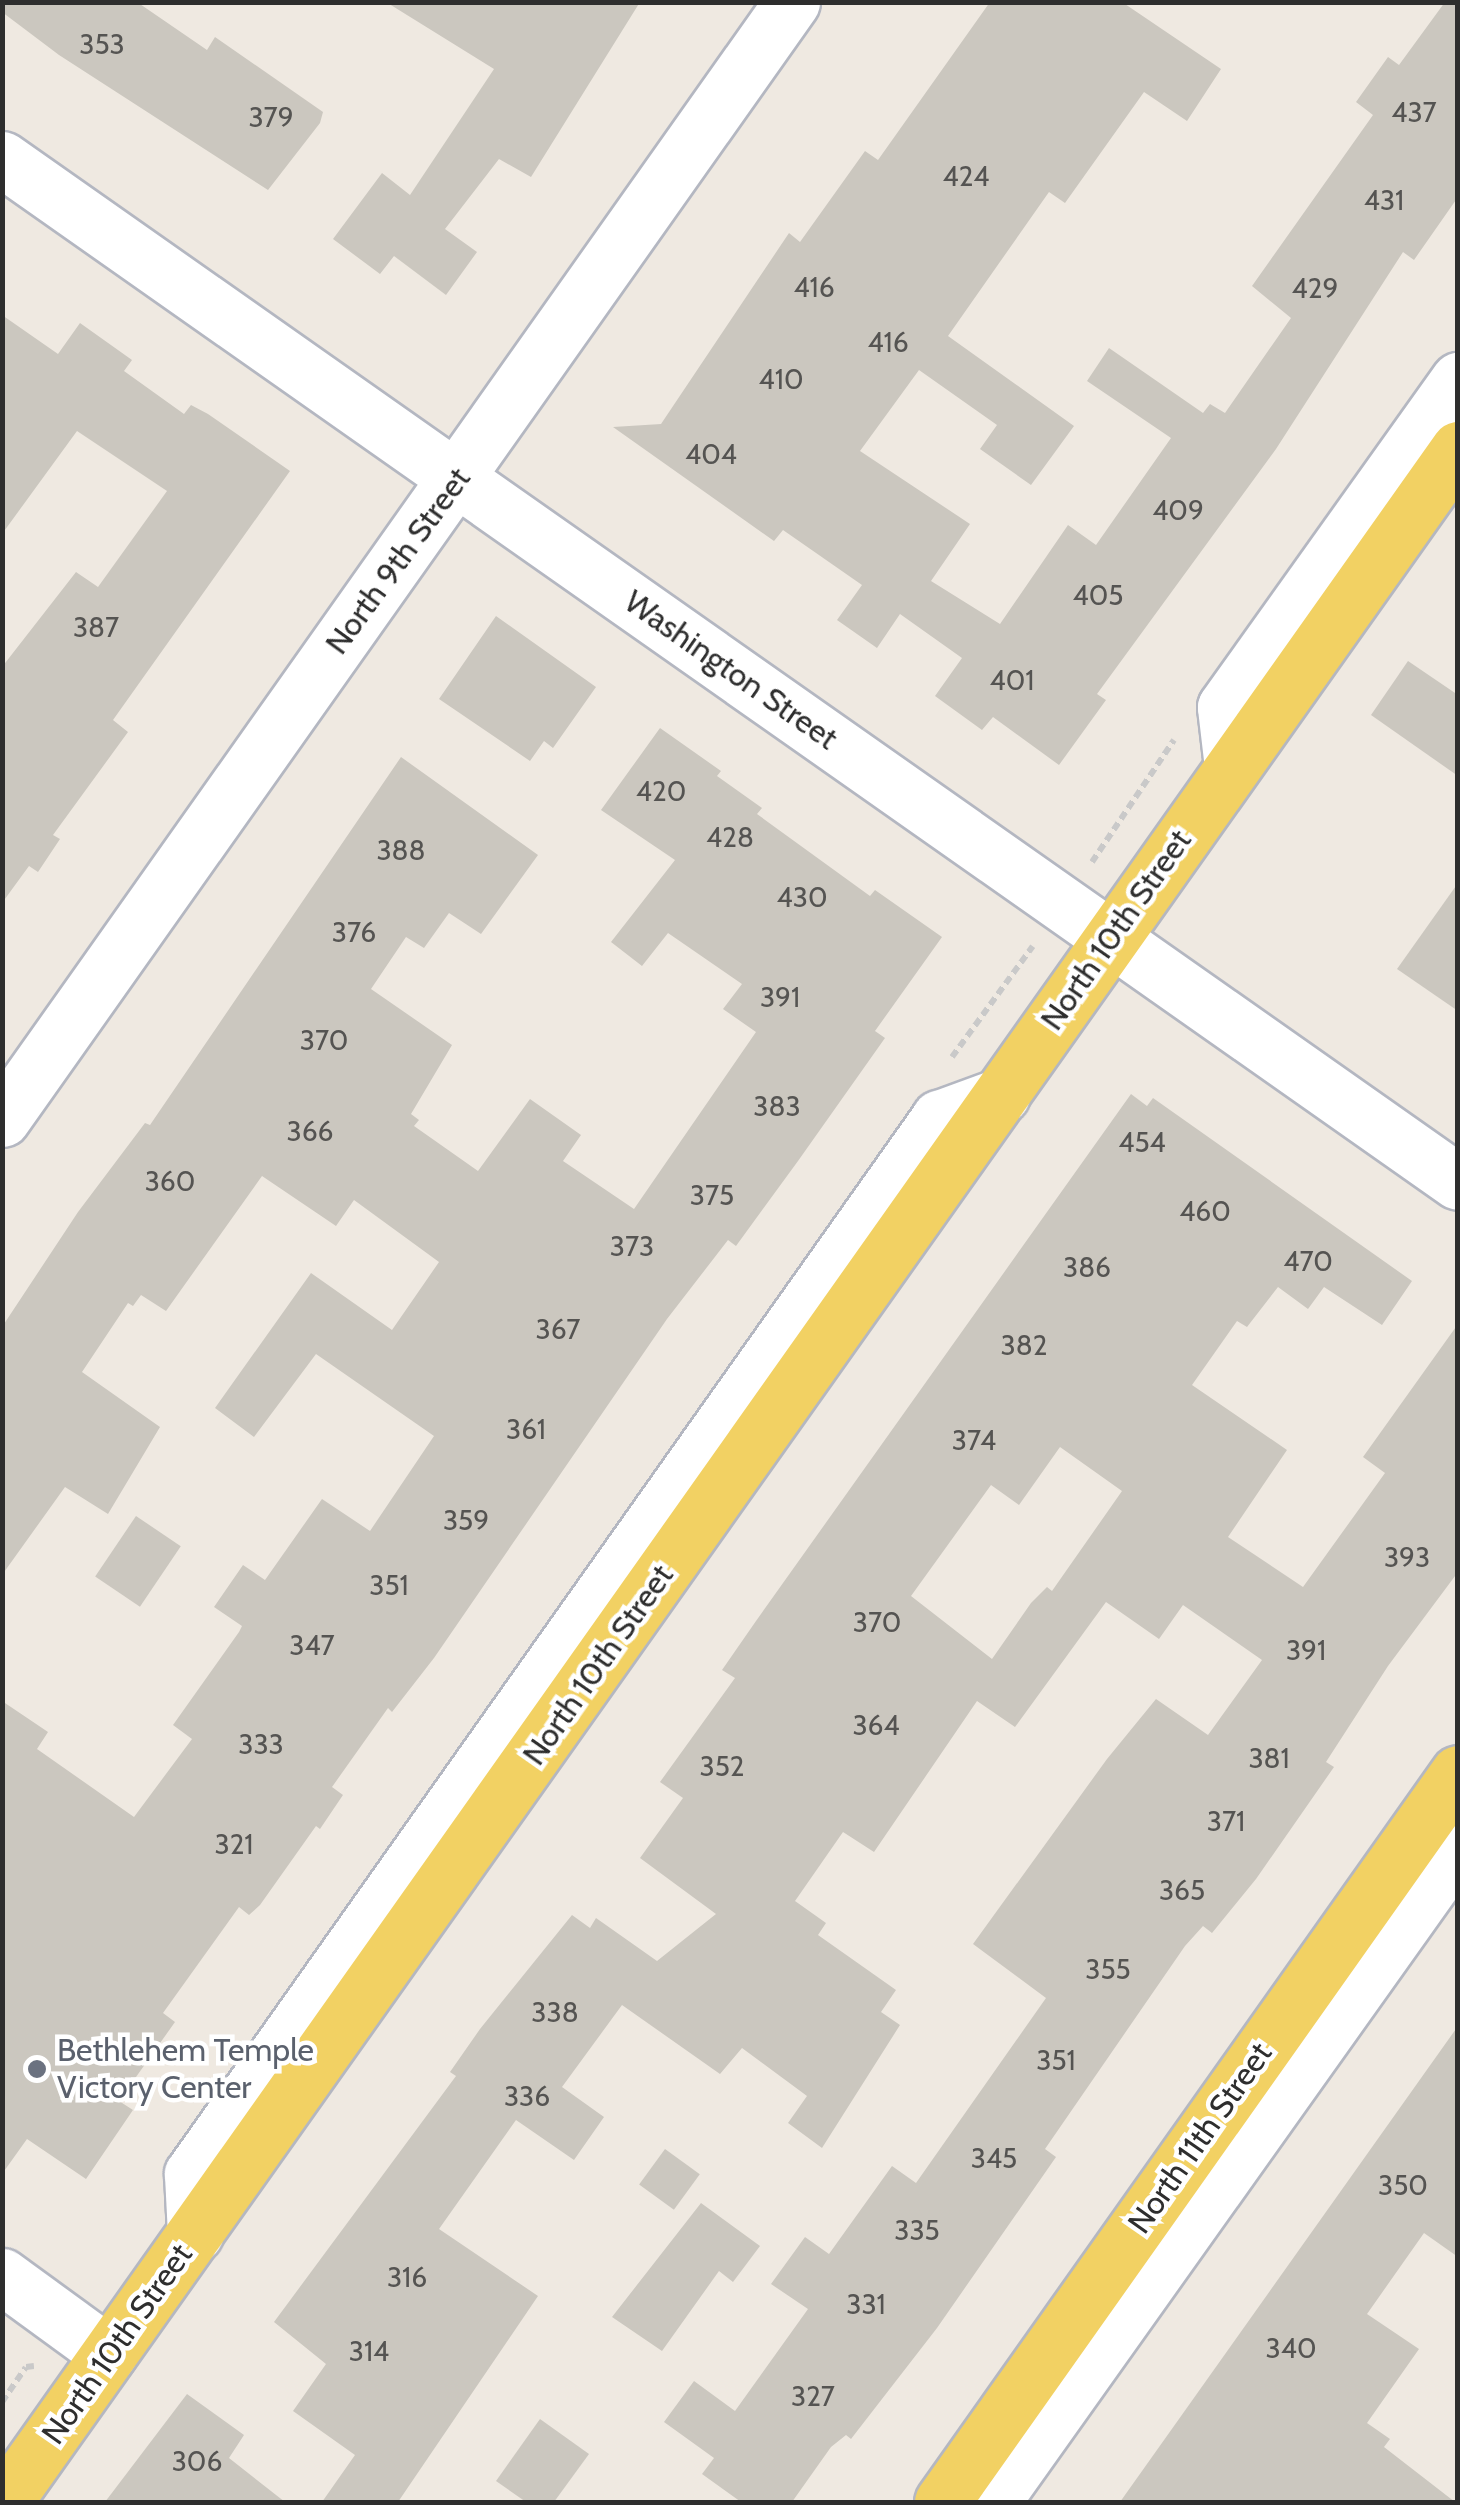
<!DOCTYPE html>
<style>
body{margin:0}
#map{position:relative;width:1460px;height:2505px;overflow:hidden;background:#efe9e1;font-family:Cabin,sans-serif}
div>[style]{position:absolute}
.building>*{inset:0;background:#cbc7bf;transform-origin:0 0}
.path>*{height:6px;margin-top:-3px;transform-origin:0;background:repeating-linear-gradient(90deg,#c9c9c9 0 8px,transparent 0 13px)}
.roads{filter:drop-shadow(2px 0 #b4b7c1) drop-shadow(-2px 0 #b4b7c1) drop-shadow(0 2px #b4b7c1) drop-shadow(0 -2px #b4b7c1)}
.minor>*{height:55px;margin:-27.5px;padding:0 27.5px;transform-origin:27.5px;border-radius:27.5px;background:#fff}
.major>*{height:55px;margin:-27.5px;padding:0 27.5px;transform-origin:27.5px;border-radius:27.5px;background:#f2d163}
.dots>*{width:28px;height:28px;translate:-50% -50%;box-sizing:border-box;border:5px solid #fff;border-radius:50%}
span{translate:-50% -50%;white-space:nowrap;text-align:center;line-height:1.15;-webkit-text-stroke:9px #fff;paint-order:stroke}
.number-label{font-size:28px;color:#555452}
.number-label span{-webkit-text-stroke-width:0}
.street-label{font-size:32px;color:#2e2e2e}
.worship-label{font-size:32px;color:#5b616d}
.left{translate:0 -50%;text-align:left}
.frame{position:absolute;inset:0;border:5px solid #2e2e2e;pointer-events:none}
</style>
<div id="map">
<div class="building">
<div style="clip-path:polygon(2px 2px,137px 2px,207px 50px,215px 37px,323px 112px,320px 123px,268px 190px,59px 55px,2px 12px)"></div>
<div style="clip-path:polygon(386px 2px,640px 2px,531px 177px,499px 159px,445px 229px,477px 252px,446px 295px,394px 256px,380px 274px,333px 239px,382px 173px,410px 195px,494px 69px)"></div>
<div style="clip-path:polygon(990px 2px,1122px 2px,1221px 69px,1187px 121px,1144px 92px,1065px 203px,1049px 192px,948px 336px,1074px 426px,1031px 485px,980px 449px,997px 425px,919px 370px,860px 451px,970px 524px,931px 581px,1000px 624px,1068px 525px,1096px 545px,1171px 438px,1087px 381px,1109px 348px,1203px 413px,1210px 404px,1225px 413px,1291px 318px,1252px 286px,1373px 115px,1356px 102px,1388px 57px,1399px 65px,1445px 2px,1458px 2px,1458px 197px,1414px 260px,1403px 252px,1276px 449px,1097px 694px,1106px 700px,1059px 765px,993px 717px,982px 730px,935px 696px,962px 658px,900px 614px,877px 648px,837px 620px,862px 585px,783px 530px,774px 541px,613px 427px,661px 424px,789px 233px,800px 242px,865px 151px,878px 160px)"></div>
<div style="clip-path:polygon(2px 315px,58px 354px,80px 323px,132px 360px,124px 371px,184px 414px,191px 405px,208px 414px,290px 471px,113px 720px,128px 732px,53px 835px,60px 839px,38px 872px,29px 866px,2px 903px,2px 667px,76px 572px,98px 587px,167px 491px,77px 431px,2px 534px)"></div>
<div style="clip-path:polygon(496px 616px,596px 687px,553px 748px,544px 741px,530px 761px,439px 699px)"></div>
<div style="clip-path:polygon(1408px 661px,1458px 695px,1458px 776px,1371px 715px)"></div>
<div style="clip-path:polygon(660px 728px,721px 771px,717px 776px,762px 808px,757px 814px,870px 896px,875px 890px,942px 937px,875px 1031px,885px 1038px,798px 1161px,736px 1246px,728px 1240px,667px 1319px,434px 1658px,392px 1712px,388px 1708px,332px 1787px,343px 1795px,320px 1829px,316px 1826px,260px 1905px,249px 1915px,239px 1907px,163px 2013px,175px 2022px,119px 2101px,133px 2110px,86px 2179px,27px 2139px,2px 2174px,2px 1701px,48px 1732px,37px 1749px,134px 1817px,192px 1739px,173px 1725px,239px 1632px,242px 1626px,214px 1607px,243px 1565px,265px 1580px,322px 1499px,370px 1531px,434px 1436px,316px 1354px,254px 1437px,215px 1408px,311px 1273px,392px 1330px,439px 1262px,354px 1200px,336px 1226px,262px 1176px,166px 1311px,141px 1295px,133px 1306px,128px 1303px,82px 1372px,160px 1427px,108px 1514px,65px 1487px,2px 1575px,2px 1327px,78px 1212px,145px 1123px,150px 1125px,401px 757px,538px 855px,481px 934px,449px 913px,424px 948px,406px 937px,371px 989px,452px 1045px,411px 1114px,419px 1120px,414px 1126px,478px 1171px,530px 1099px,581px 1135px,563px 1161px,634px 1209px,756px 1032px,723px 1009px,742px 984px,668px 933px,642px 966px,611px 942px,675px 860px,601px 810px)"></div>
<div style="clip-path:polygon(1458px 883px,1458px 1011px,1397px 969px)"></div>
<div style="clip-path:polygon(evenodd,1131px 1094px,1147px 1106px,1153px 1098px,1412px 1281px,1382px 1325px,1324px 1287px,1308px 1309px,1278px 1287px,1247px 1327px,1237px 1321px,1192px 1385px,1287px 1450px,1228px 1537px,1303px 1587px,1385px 1473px,1363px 1457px,1458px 1324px,1458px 1572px,1388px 1666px,1326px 1762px,1334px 1767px,1256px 1879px,1212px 1933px,1203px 1926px,1185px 1946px,1045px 2149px,1056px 2157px,937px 2328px,851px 2439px,846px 2435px,831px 2447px,792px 2502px,741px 2502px,702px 2474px,714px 2458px,664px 2422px,694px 2381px,735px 2411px,808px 2309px,771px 2284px,805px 2237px,829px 2254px,892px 2166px,916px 2183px,1046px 1998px,973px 1944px,1107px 1759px,1156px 1699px,1208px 1735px,1262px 1660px,1183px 1605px,1159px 1639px,1106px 1602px,1015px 1727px,977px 1701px,874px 1852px,843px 1832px,795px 1901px,826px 1923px,818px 1935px,896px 1990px,881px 2012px,900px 2025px,822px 2148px,788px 2123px,807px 2096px,742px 2048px,720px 2074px,622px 2005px,562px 2087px,604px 2117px,574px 2160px,516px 2120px,439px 2229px,538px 2296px,398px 2502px,322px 2502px,355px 2455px,293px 2411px,326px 2364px,274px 2322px,456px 2076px,450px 2072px,480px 2029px,572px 1915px,590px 1928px,596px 1918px,657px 1961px,716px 1914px,640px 1858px,683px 1798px,660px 1782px,735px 1678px,722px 1670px,756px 1621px,1131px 1094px,1060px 1447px,1122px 1491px,1052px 1591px,1047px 1587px,1031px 1603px,992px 1659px,911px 1596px,991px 1485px,1019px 1505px,1060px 1447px)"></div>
<div style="left:136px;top:1516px;width:54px;height:73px;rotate:34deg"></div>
<div style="clip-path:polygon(1458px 2026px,1458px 2257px,1424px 2233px,1367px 2314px,1419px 2349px,1367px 2423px,1390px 2439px,1384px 2447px,1455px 2502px,1120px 2502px)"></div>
<div style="left:665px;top:2149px;width:43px;height:44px;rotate:36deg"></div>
<div style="clip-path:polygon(701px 2203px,760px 2246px,733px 2282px,719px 2271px,662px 2351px,612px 2317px)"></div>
<div style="clip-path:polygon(187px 2394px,244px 2435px,229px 2458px,285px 2502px,105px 2502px)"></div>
<div style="clip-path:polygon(540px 2419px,589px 2454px,554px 2502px,526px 2502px,496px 2481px)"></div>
</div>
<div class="path">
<div style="left:1092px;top:862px;width:147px;rotate:-56.1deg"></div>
<div style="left:952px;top:1057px;width:137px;rotate:-53.9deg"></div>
<div style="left:2px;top:2402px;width:42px;rotate:-55.6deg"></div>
<div style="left:26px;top:2367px;width:8px;rotate:-7deg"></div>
</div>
<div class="roads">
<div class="minor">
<div style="left:2px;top:159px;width:1779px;rotate:35.09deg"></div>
<div style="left:1232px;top:767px;width:60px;rotate:-96.7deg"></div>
<div style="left:1225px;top:707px;width:402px;rotate:-54.5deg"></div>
<div style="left:2px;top:1119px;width:1368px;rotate:-54.73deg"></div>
<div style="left:195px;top:2234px;width:60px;rotate:-92.9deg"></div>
<div style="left:192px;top:2174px;width:1294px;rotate:-54.72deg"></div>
<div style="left:939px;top:1118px;width:67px;rotate:-20.1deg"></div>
<div style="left:2px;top:2276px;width:132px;rotate:36.1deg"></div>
<div style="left:992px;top:2502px;width:804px;rotate:-54.57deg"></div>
</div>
<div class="major">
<div style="left:4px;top:2502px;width:2516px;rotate:-54.69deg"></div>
<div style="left:942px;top:2502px;width:893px;rotate:-54.71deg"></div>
</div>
</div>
<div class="dots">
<div style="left:37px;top:2069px;background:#6b7280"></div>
</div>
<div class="number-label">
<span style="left:102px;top:44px">353</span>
<span style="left:1414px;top:112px">437</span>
<span style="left:271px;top:117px">379</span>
<span style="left:966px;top:176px">424</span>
<span style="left:1384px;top:200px">431</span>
<span style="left:814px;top:287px">416</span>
<span style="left:1315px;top:288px">429</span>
<span style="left:888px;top:342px">416</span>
<span style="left:781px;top:379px">410</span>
<span style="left:711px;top:454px">404</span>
<span style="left:1178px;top:510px">409</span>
<span style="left:1098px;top:595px">405</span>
<span style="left:96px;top:627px">387</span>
<span style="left:1012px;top:680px">401</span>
<span style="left:661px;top:791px">420</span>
<span style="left:730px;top:837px">428</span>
<span style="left:401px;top:850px">388</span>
<span style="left:802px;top:897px">430</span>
<span style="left:354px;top:932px">376</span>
<span style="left:780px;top:997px">391</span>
<span style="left:324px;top:1040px">370</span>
<span style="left:777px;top:1106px">383</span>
<span style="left:310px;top:1131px">366</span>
<span style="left:1142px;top:1142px">454</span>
<span style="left:170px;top:1181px">360</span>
<span style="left:712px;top:1195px">375</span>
<span style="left:1205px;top:1211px">460</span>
<span style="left:632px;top:1246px">373</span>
<span style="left:1308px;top:1261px">470</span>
<span style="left:1087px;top:1267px">386</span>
<span style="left:558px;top:1329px">367</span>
<span style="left:1024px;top:1345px">382</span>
<span style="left:526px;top:1429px">361</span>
<span style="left:974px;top:1440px">374</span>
<span style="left:466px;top:1520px">359</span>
<span style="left:1407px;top:1557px">393</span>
<span style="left:389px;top:1585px">351</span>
<span style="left:877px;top:1622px">370</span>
<span style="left:312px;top:1645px">347</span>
<span style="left:1306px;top:1650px">391</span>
<span style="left:876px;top:1725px">364</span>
<span style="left:261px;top:1744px">333</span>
<span style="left:1269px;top:1758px">381</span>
<span style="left:722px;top:1766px">352</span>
<span style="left:1226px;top:1821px">371</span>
<span style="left:234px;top:1844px">321</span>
<span style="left:1182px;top:1890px">365</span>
<span style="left:1108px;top:1969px">355</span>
<span style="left:555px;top:2012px">338</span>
<span style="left:1056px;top:2060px">351</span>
<span style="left:527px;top:2096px">336</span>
<span style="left:994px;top:2158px">345</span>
<span style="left:1403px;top:2185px">350</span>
<span style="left:917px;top:2230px">335</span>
<span style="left:407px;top:2277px">316</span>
<span style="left:866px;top:2304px">331</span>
<span style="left:1291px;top:2348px">340</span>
<span style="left:369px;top:2351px">314</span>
<span style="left:813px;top:2396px">327</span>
<span style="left:197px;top:2461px">306</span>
</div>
<div class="street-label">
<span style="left:398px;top:561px;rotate:-54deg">North 9th Street</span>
<span style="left:731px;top:670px;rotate:35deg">Washington Street</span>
<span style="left:1116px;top:930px;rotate:-55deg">North 10th Street</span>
<span style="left:598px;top:1665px;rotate:-55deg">North 10th Street</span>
<span style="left:1200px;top:2138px;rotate:-55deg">North 11th Street</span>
<span style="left:117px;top:2344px;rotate:-55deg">North 10th Street</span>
</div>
<div class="worship-label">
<span class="left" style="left:57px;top:2069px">Bethlehem Temple<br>Victory Center</span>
</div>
<div class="frame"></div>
</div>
